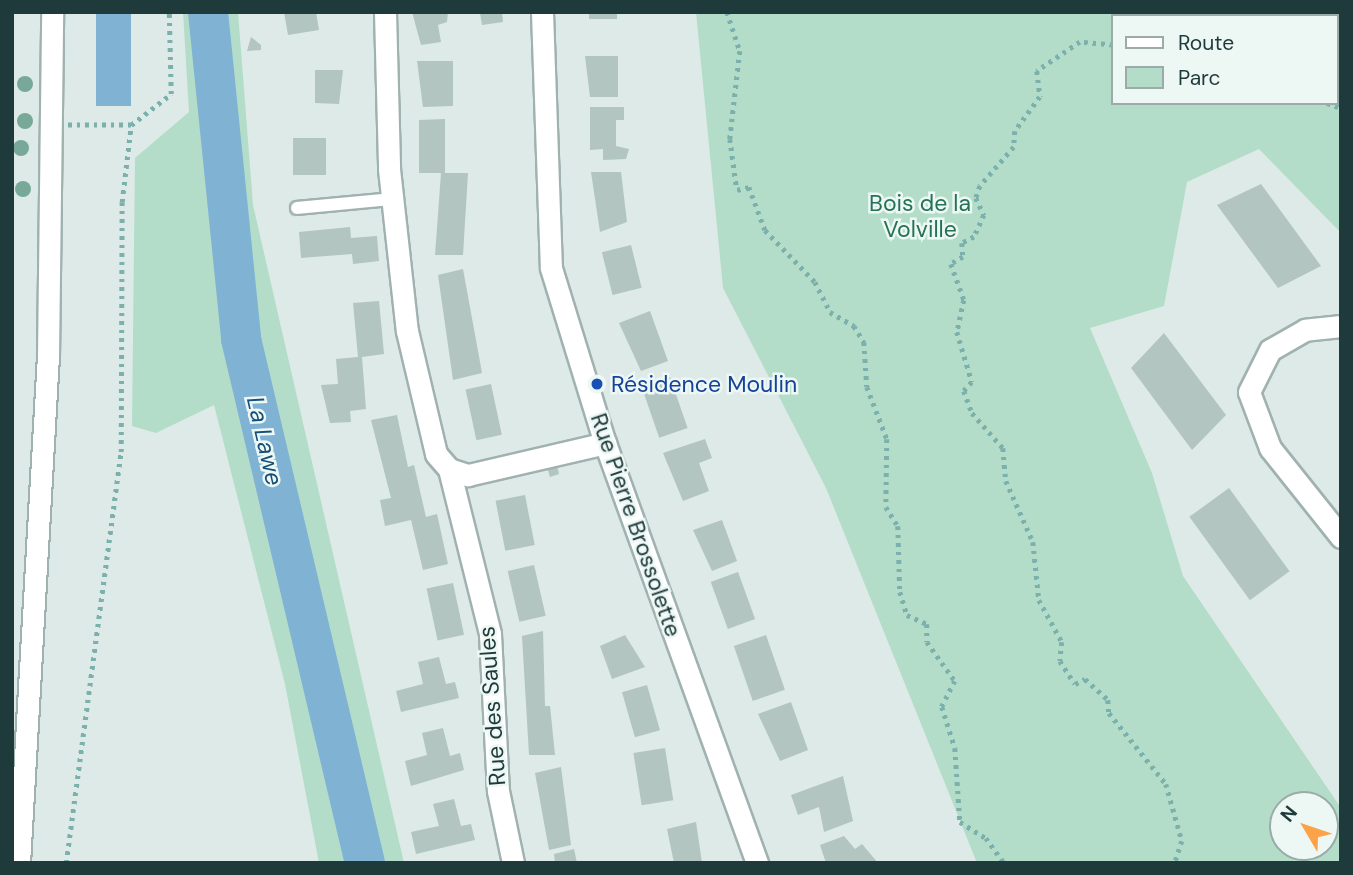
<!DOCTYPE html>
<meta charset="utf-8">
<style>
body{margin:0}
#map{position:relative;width:1353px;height:875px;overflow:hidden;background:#ddeae7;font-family:"DM Sans",sans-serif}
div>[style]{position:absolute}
.green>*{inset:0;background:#b3ddc9}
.water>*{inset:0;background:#80b2d4;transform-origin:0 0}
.river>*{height:40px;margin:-20px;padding:0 20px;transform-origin:20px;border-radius:20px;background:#80b2d4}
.building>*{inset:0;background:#b2c5c1;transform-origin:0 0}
.path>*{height:4.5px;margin-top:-2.25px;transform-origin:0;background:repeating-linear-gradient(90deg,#7bb0ad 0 3.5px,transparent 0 8.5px)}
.roads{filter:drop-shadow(2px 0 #a0b2b0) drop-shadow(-2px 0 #a0b2b0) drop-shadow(0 2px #a0b2b0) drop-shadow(0 -2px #a0b2b0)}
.lane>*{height:12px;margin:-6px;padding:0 6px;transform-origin:6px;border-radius:6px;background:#fff}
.street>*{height:21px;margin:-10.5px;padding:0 10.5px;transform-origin:10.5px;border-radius:10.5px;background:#fff}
.secondary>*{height:21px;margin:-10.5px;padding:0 10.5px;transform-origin:10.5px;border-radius:10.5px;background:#fff}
.trees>*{width:16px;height:16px;margin:-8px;border-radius:50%;background:#78a998}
.dots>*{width:19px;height:19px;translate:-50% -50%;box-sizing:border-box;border:4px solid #edf7f4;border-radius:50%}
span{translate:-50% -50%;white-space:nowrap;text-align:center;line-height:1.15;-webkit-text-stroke:5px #edf7f4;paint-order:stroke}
.park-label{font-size:23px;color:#257357}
.transit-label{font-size:23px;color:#164399}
.left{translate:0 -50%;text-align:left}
.street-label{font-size:23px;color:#1e3a3a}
.water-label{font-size:24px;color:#154f79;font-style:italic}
.frame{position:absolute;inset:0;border:14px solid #1e3a3a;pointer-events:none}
.legend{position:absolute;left:1111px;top:14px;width:228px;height:91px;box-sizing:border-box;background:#edf7f4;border:2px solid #9aabaa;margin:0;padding:9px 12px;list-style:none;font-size:21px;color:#1e3a3a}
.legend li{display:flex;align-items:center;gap:14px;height:35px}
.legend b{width:35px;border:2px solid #9aabaa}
.north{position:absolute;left:1269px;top:791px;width:70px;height:70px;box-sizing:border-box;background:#edf7f4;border:2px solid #9aabaa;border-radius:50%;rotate:309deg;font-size:19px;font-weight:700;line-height:28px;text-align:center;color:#1e3a3a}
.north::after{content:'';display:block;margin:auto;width:24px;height:32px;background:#fca249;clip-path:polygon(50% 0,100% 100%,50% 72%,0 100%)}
</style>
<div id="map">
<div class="green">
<div style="clip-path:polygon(183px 12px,238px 12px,253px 205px,404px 863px,319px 863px,285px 684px,214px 405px,156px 433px,132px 426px,135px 158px,189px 112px)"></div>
<div style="clip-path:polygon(evenodd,696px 12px,1341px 12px,1341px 233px,1259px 149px,1187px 182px,1164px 306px,1090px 328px,1152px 473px,1183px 576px,1341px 808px,1341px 863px,977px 863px,826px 488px,723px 288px,696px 12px,1113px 16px,1337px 16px,1337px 103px,1113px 103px,1113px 16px,696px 12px,1283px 805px,1325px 805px,1325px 847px,1283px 847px,1283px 805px)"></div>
</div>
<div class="water">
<div style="left:96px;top:12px;width:35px;height:94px"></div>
</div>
<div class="river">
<div style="left:208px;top:12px;width:329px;rotate:84.2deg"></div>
<div style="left:241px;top:339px;width:538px;rotate:76.69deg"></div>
</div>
<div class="building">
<div style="clip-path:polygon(284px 12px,316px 12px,319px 30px,288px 35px)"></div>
<div style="clip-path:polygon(412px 12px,448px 12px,447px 22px,438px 25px,441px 42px,421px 45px)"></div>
<div style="clip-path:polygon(502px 12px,503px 22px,482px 25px,480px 13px)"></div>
<div style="left:589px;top:12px;width:28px;height:7px"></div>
<div style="clip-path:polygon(251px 37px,261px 45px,261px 50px,247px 51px)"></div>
<div style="clip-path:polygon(585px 56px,618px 56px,618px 97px,590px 97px)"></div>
<div style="clip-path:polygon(417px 61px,453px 61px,453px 106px,423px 107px)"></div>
<div style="clip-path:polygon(315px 70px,343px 70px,339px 104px,315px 103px)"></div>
<div style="clip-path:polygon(590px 107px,624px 107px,624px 120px,616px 120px,616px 146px,629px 149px,626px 159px,603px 160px,603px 149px,590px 150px)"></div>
<div style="clip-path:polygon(445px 119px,445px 173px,468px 173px,463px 255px,435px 255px,441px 173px,419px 173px,419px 120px)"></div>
<div style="left:293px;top:138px;width:33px;height:37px"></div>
<div style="clip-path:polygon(591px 172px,621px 172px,627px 222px,600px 232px)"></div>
<div style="clip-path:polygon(1261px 184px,1321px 266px,1278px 288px,1217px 205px)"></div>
<div style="clip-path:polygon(350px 227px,351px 238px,377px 236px,379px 261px,353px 264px,352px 254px,301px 258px,299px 232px)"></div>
<div style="left:631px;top:245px;width:44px;height:30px;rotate:76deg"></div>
<div style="clip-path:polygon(463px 269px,482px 373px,453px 380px,438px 275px)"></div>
<div style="clip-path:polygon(379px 301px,384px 354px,362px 357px,366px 409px,350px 411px,351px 422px,330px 423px,321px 385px,338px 384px,336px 359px,358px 357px,353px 303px)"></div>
<div style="clip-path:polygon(650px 311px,668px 361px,641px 371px,619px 323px)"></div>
<div style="clip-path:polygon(1164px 333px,1226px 415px,1192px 450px,1131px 368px)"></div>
<div style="left:670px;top:377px;width:54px;height:30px;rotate:71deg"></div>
<div style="left:491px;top:384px;width:52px;height:26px;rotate:78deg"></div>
<div style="clip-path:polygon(397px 415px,408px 467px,414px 465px,426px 517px,437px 514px,448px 564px,423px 570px,411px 520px,385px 526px,380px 500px,391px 498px,371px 420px)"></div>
<div style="clip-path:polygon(705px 439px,712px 458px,699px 463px,709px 491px,683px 501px,663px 453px)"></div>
<div style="clip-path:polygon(557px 465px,559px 474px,550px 477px,547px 467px)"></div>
<div style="left:1229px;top:488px;width:103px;height:49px;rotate:54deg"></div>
<div style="left:525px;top:495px;width:51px;height:30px;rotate:79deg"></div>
<div style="clip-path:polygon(722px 520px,737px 561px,712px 571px,693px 530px)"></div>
<div style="left:534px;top:565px;width:52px;height:27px;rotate:77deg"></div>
<div style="left:738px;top:572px;width:50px;height:29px;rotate:70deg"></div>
<div style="left:453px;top:583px;width:53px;height:27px;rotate:78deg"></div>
<div style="clip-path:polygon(543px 631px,545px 706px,550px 706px,555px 755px,529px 755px,522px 636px)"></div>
<div style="clip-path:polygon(625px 635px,645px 667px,612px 679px,600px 646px)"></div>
<div style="left:766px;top:635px;width:58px;height:34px;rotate:71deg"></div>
<div style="clip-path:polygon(439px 657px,446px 684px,455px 682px,459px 698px,401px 712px,396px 691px,423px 684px,418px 662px)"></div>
<div style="left:647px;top:685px;width:47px;height:26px;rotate:74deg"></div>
<div style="clip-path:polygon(791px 702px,808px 750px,780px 761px,758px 714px)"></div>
<div style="clip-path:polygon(443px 728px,450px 756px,460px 753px,464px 770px,411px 786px,405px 761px,427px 755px,422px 733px)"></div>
<div style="left:665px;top:748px;width:53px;height:32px;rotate:81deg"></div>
<div style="clip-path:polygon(561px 767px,571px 845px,549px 850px,535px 773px)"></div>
<div style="clip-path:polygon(843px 776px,853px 821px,824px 832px,819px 807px,798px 815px,791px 795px)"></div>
<div style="clip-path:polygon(454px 799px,461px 826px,471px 824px,475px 840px,416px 854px,411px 832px,439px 826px,433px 804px)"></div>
<div style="clip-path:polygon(696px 822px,702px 863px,674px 863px,667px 829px)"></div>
<div style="clip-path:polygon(844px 836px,855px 849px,862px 844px,878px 863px,826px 863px,820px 845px)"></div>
<div style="clip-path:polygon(574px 849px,577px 863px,555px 863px,554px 854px)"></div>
</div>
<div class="path">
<div style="left:727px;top:12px;width:41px;rotate:71.6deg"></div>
<div style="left:740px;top:51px;width:89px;rotate:96.5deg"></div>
<div style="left:730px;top:139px;width:51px;rotate:82.2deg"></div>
<div style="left:737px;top:190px;width:12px;rotate:-14deg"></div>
<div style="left:749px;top:187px;width:46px;rotate:69.6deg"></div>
<div style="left:765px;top:230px;width:72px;rotate:46.1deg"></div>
<div style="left:815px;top:282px;width:34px;rotate:63deg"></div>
<div style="left:830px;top:312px;width:28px;rotate:30deg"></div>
<div style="left:854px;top:326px;width:19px;rotate:58deg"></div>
<div style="left:864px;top:342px;width:45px;rotate:86.2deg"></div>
<div style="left:867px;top:387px;width:56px;rotate:69deg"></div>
<div style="left:887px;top:439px;width:68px;rotate:90.8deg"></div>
<div style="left:886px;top:507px;width:22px;rotate:58deg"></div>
<div style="left:898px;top:526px;width:66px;rotate:88.3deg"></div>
<div style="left:900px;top:592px;width:24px;rotate:73deg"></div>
<div style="left:907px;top:615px;width:22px;rotate:24deg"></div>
<div style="left:927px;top:624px;width:18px;rotate:90deg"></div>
<div style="left:927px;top:642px;width:48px;rotate:54.3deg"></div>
<div style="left:955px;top:681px;width:29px;rotate:117deg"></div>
<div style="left:942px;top:707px;width:43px;rotate:72.4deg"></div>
<div style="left:955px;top:748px;width:74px;rotate:86.1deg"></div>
<div style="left:960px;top:822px;width:31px;rotate:32deg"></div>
<div style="left:986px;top:838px;width:31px;rotate:54deg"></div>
<div style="left:1113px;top:45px;width:33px;rotate:-175deg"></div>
<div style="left:1080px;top:42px;width:52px;rotate:146deg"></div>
<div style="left:1037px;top:71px;width:26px;rotate:83deg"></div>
<div style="left:1040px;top:97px;width:42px;rotate:126.3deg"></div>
<div style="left:1015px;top:131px;width:16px;rotate:94deg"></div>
<div style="left:1014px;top:147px;width:52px;rotate:131.1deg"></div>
<div style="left:980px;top:186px;width:13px;rotate:108deg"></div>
<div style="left:976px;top:198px;width:19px;rotate:65deg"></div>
<div style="left:984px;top:215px;width:24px;rotate:114deg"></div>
<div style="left:974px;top:237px;width:13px;rotate:153deg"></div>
<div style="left:962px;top:243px;width:14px;rotate:86deg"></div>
<div style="left:963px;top:257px;width:14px;rotate:150deg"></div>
<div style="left:951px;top:264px;width:38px;rotate:70deg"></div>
<div style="left:964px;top:300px;width:33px;rotate:102deg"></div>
<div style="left:957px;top:332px;width:52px;rotate:73.3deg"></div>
<div style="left:972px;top:382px;width:12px;rotate:132deg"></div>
<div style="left:964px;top:391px;width:23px;rotate:70deg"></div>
<div style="left:972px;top:413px;width:47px;rotate:48.5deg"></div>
<div style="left:1003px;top:448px;width:33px;rotate:85deg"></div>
<div style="left:1006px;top:481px;width:67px;rotate:66.1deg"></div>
<div style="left:1033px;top:542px;width:58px;rotate:84.1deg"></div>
<div style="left:1039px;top:600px;width:48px;rotate:61.3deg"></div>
<div style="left:1062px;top:642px;width:19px;rotate:96deg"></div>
<div style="left:1060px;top:661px;width:27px;rotate:57deg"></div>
<div style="left:1075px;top:684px;width:11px;rotate:-27deg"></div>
<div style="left:1085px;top:679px;width:31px;rotate:42deg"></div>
<div style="left:1108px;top:700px;width:13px;rotate:86deg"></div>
<div style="left:1109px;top:713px;width:91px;rotate:51.2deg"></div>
<div style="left:1166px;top:784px;width:59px;rotate:74.3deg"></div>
<div style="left:1182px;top:841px;width:23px;rotate:108deg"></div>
<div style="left:1327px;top:103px;width:15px;rotate:20deg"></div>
<div style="left:131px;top:125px;width:51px;rotate:-37.8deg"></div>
<div style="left:171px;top:94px;width:82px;rotate:-91.4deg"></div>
<div style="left:66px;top:863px;width:415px;rotate:-82.4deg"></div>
<div style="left:121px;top:452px;width:250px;rotate:-89.8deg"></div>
<div style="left:122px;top:202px;width:78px;rotate:-83.3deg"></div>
<div style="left:131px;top:125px;width:63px;rotate:180deg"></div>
</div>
<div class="roads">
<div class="lane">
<div style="left:297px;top:208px;width:96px;rotate:-5.4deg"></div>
</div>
<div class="street">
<div style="left:385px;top:12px;width:157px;rotate:88.5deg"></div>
<div style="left:389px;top:169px;width:163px;rotate:83.7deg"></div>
<div style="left:407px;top:331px;width:126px;rotate:76.7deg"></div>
<div style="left:436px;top:454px;width:20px;rotate:49deg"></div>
<div style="left:449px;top:469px;width:20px;rotate:18deg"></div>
<div style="left:468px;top:475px;width:141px;rotate:-13.1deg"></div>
<div style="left:542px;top:12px;width:256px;rotate:88deg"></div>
<div style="left:551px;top:268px;width:183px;rotate:72.9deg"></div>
<div style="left:605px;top:443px;width:447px;rotate:70.1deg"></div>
<div style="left:1341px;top:326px;width:36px;rotate:174deg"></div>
<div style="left:1305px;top:330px;width:40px;rotate:150.3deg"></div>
<div style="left:1270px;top:350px;width:47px;rotate:116.6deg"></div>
<div style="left:1249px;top:392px;width:60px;rotate:69.4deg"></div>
<div style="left:1270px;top:448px;width:114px;rotate:51.4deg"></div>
<div style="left:449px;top:469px;width:170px;rotate:76deg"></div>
<div style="left:490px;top:634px;width:157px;rotate:87.1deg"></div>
<div style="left:498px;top:791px;width:74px;rotate:78.2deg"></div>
</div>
<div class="secondary">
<div style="left:19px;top:863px;width:508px;rotate:-86.73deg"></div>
<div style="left:48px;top:356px;width:344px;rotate:-89.3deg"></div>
</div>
</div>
<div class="trees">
<div style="left:25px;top:84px"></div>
<div style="left:25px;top:121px"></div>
<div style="left:21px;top:148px"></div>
<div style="left:23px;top:189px"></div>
</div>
<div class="dots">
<div style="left:597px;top:384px;background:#1a4fb4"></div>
</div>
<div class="park-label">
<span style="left:920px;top:216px">Bois de la<br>Volville</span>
</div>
<div class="transit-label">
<span class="left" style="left:611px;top:384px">Résidence Moulin</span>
</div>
<div class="street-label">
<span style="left:636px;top:525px;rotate:71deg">Rue Pierre Brossolette</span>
<span style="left:492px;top:706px;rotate:-94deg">Rue des Saules</span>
</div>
<div class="water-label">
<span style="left:265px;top:441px;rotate:77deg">La Lawe</span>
</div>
<div class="frame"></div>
<ul class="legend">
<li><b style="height:9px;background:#fff"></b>Route</li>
<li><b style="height:19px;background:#b3ddc9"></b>Parc</li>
</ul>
<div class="north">N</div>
</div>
